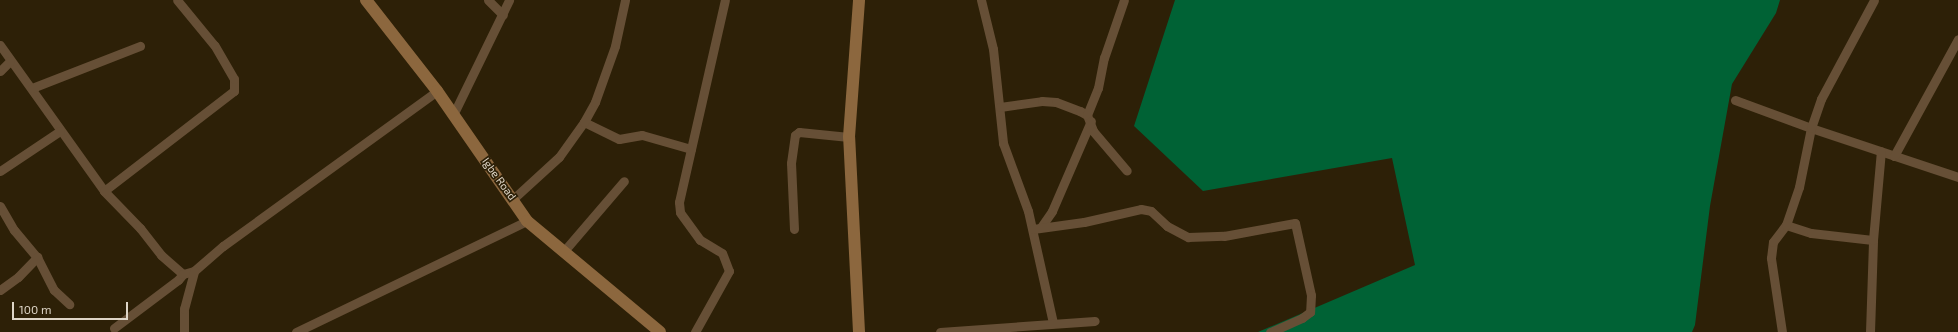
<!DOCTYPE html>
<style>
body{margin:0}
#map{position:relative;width:1958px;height:332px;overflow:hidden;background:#2d2007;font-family:"Exo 2",sans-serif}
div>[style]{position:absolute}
.forest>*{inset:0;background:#006235}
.street>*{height:9px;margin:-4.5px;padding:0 4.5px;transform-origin:4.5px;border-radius:4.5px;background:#664f36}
.secondary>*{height:12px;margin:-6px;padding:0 6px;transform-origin:6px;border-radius:6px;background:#8c673e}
span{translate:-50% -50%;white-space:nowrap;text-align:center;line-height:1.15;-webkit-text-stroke:3.5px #2d2007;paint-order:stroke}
.street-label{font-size:11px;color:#ded5c7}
.scale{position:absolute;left:12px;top:302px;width:116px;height:18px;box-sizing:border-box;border:2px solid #ded5c7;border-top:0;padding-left:5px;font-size:12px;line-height:14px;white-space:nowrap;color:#ded5c7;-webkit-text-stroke:3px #2d2007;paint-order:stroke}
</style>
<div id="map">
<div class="forest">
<div style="clip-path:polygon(1175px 0,1780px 0,1776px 13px,1732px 84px,1710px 206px,1695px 325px,1692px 332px,1258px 332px,1415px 265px,1392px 158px,1203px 191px,1134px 126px)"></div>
</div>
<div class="street">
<div style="left:488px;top:0;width:21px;rotate:45deg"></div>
<div style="left:981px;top:0;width:50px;rotate:76.2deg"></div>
<div style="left:993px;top:49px;width:95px;rotate:83.9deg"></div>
<div style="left:1003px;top:143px;width:72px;rotate:69.8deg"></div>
<div style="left:1028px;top:211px;width:115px;rotate:77.4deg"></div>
<div style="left:0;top:45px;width:179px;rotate:54.5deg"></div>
<div style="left:104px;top:191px;width:52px;rotate:45.8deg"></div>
<div style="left:140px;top:228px;width:34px;rotate:52deg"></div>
<div style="left:161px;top:255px;width:29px;rotate:41deg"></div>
<div style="left:0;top:71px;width:14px;rotate:-45deg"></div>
<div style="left:32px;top:88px;width:116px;rotate:-21.3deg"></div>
<div style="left:1735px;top:100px;width:81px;rotate:20.2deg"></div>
<div style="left:1811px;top:128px;width:155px;rotate:18.4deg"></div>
<div style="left:1000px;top:107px;width:42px;rotate:-8.1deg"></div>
<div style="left:1042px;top:101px;width:14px;rotate:4deg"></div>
<div style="left:1056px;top:102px;width:26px;rotate:21deg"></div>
<div style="left:1080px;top:111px;width:8px;rotate:30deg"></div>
<div style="left:1087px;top:115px;width:17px;rotate:69deg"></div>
<div style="left:1093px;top:131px;width:52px;rotate:49.6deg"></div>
<div style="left:453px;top:115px;width:128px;rotate:-64deg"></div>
<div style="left:1087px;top:115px;width:29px;rotate:-68deg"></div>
<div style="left:1098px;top:88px;width:31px;rotate:-79deg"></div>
<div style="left:1104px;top:58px;width:61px;rotate:-71deg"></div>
<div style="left:584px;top:122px;width:39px;rotate:26deg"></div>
<div style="left:619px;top:139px;width:23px;rotate:-10deg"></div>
<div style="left:642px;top:135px;width:51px;rotate:15.9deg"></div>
<div style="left:1894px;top:156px;width:133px;rotate:-61.3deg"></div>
<div style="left:0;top:171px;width:72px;rotate:-33.7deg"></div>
<div style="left:104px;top:191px;width:164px;rotate:-37.6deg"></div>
<div style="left:234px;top:91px;width:12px;rotate:-90deg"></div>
<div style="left:234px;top:79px;width:39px;rotate:-120deg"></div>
<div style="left:214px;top:45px;width:58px;rotate:-129.4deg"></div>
<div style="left:513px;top:199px;width:62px;rotate:-42.4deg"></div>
<div style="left:559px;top:157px;width:43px;rotate:-54.5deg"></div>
<div style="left:584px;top:122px;width:23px;rotate:-61deg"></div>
<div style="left:595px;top:102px;width:59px;rotate:-70.3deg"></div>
<div style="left:615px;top:46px;width:47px;rotate:-77.7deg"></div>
<div style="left:0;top:206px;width:28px;rotate:60deg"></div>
<div style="left:14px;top:230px;width:35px;rotate:50deg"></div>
<div style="left:37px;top:257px;width:37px;rotate:63deg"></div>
<div style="left:54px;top:290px;width:21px;rotate:43deg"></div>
<div style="left:1786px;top:225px;width:26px;rotate:18deg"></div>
<div style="left:1811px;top:233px;width:62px;rotate:6.4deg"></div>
<div style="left:1041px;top:227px;width:19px;rotate:-55deg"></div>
<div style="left:1052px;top:211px;width:98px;rotate:-66.6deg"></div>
<div style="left:794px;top:229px;width:66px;rotate:-92.6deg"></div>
<div style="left:791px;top:163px;width:28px;rotate:-82deg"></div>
<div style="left:795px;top:135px;width:5px;rotate:-37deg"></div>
<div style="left:799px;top:132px;width:50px;rotate:5.7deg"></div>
<div style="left:1033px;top:229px;width:51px;rotate:-7.8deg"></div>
<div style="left:1084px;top:222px;width:58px;rotate:-12.8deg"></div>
<div style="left:1141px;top:209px;width:10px;rotate:11deg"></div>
<div style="left:1151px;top:211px;width:22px;rotate:43deg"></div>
<div style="left:1167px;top:226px;width:24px;rotate:28deg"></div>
<div style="left:1188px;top:237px;width:36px;rotate:-2deg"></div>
<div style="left:1224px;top:236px;width:72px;rotate:-10.4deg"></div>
<div style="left:1295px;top:223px;width:74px;rotate:77.5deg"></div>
<div style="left:1311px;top:295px;width:17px;rotate:93deg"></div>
<div style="left:1310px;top:312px;width:10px;rotate:143deg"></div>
<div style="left:1302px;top:318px;width:35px;rotate:156deg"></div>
<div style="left:564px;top:251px;width:92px;rotate:-49.4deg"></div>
<div style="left:0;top:290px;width:22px;rotate:-36deg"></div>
<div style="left:18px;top:277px;width:28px;rotate:-46deg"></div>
<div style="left:114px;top:328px;width:80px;rotate:-36.9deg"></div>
<div style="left:178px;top:280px;width:8px;rotate:-50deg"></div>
<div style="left:183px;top:274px;width:11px;rotate:-15deg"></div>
<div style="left:194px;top:271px;width:38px;rotate:-41deg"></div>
<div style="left:223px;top:246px;width:264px;rotate:-35.9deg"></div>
<div style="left:184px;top:332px;width:23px;rotate:-90deg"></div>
<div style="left:184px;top:309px;width:39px;rotate:-75deg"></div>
<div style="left:296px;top:332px;width:256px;rotate:-25.7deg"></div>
<div style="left:695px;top:332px;width:70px;rotate:-60.9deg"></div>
<div style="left:729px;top:271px;width:19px;rotate:-111deg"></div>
<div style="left:722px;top:253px;width:26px;rotate:-149deg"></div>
<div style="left:700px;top:240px;width:34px;rotate:-126deg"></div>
<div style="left:680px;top:212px;width:10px;rotate:-96deg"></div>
<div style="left:679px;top:202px;width:207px;rotate:-77.2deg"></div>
<div style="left:940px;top:332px;width:155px;rotate:-4.1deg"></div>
<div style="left:1782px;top:332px;width:75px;rotate:-98.5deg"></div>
<div style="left:1771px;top:258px;width:16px;rotate:-83deg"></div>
<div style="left:1773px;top:242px;width:21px;rotate:-53deg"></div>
<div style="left:1786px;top:225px;width:40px;rotate:-71.1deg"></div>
<div style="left:1799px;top:187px;width:60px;rotate:-78.5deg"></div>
<div style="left:1811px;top:128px;width:31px;rotate:-71deg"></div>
<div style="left:1821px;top:99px;width:112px;rotate:-61.8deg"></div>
<div style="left:1870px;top:332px;width:92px;rotate:-88.1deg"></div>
<div style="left:1873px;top:240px;width:89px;rotate:-84.9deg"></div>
</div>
<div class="secondary">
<div style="left:366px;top:0;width:115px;rotate:52deg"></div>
<div style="left:437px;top:91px;width:158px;rotate:55.3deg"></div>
<div style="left:527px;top:221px;width:173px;rotate:39.8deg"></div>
<div style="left:859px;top:332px;width:195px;rotate:-92.9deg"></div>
<div style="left:849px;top:137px;width:137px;rotate:-85.8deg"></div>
</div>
<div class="street-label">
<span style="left:499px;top:179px;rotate:54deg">Igbe Road</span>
</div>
<div class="scale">100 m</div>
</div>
